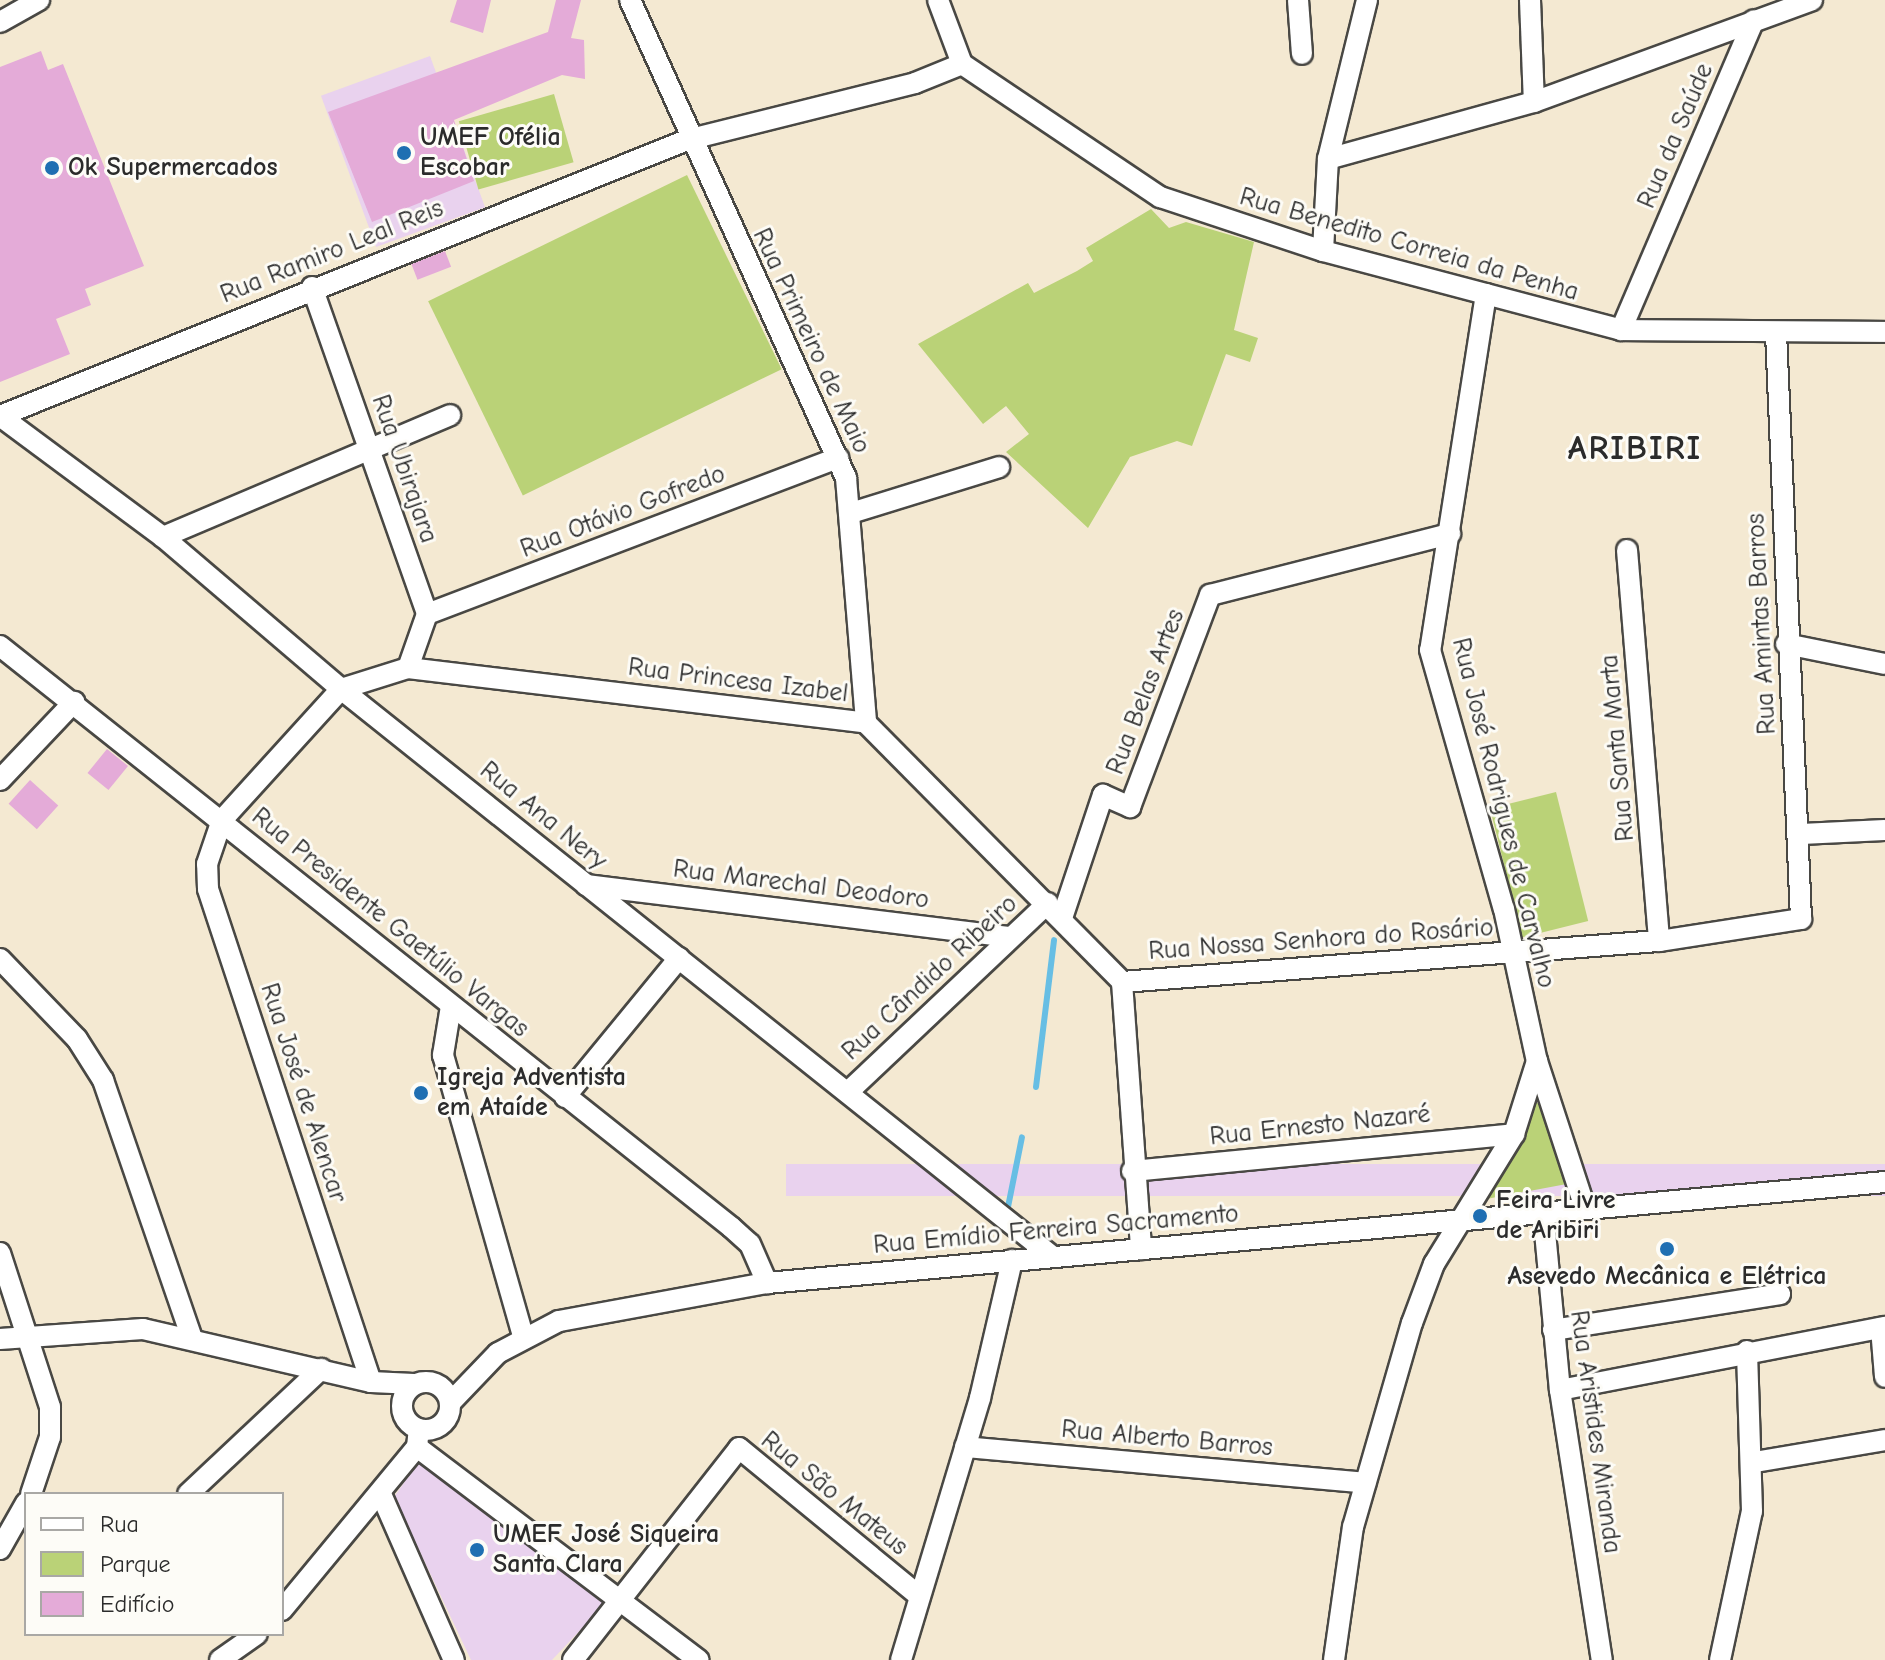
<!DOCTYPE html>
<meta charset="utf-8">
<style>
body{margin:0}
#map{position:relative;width:1885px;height:1660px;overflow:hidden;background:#f4e9d2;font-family:"Comic Neue",sans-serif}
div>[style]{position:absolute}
.built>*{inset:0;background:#e9d2ee;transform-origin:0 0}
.green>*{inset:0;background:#bad277;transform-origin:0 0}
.stream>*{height:6px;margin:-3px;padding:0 3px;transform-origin:3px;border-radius:3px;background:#67bee4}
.building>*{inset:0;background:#e4abd8;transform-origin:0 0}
.roads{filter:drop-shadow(2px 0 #494844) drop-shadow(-2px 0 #494844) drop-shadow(0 2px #494844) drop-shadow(0 -2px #494844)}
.minor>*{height:20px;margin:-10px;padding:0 10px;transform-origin:10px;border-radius:10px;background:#fff}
.minor>.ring{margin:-10px;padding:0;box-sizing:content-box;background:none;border:20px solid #fff;border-radius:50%}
.dots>*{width:22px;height:22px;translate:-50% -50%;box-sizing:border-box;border:4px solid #fdfcf7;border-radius:50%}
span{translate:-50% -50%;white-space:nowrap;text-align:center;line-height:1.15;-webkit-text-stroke:6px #fdfcf7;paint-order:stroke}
.street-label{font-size:26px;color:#2b2b2b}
.poi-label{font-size:26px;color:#2b2b2b;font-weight:700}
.left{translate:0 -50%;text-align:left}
.district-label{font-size:34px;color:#2b2b2b;font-weight:700;letter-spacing:2px}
.legend{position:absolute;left:24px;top:1492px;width:260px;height:144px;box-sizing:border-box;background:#fdfcf7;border:2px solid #a9a8a5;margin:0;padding:10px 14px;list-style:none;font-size:24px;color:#2b2b2b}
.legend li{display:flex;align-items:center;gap:16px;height:40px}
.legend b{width:40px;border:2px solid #a9a8a5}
</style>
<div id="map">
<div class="built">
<div style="left:430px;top:56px;width:161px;height:116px;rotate:70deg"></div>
<div style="left:1885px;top:1164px;width:32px;height:1099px;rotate:90deg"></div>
<div style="clip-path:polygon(419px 1461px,605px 1604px,552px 1660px,471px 1660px,394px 1497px)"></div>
</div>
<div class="green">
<div style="left:554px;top:94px;width:71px;height:99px;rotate:74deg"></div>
<div style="left:687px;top:175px;width:216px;height:288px;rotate:64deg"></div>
<div style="clip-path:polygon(1151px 209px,1169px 228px,1186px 222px,1254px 242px,1234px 330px,1258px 338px,1250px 362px,1226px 354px,1192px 446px,1177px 441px,1130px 457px,1088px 528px,1006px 452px,1029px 434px,1006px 406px,983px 424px,918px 344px,1028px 283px,1034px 293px,1077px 271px,1093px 261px,1086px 248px)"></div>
<div style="left:1556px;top:792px;width:133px;height:68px;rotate:76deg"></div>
<div style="clip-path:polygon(1531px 1102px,1548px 1105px,1572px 1183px,1481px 1200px)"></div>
</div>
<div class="stream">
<div style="left:1036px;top:1087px;width:148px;rotate:-83deg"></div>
<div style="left:1008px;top:1207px;width:71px;rotate:-78.7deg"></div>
</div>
<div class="building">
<div style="clip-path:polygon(457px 0,491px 0,483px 33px,450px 22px)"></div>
<div style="clip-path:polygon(556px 0,581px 0,571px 38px,584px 40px,585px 79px,562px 75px,454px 120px,474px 181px,372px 222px,328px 112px,548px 32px)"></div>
<div style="clip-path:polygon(41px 51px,48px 70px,63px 64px,144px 266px,85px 289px,91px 305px,56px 319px,70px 354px,0 382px,0 67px)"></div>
<div style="left:445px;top:251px;width:17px;height:36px;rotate:69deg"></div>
<div style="left:107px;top:749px;width:27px;height:31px;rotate:39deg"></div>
<div style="left:30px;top:780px;width:38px;height:32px;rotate:42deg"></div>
</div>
<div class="roads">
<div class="minor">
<div style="left:630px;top:0;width:525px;rotate:65.68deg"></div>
<div style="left:846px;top:478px;width:246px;rotate:85.3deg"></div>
<div style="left:938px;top:0;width:68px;rotate:69.4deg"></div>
<div style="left:1298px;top:0;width:54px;rotate:85.8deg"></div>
<div style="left:1530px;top:0;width:102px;rotate:87.8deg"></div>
<div style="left:0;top:22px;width:45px;rotate:-29.4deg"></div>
<div style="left:962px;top:64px;width:239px;rotate:33.9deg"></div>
<div style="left:1160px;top:197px;width:172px;rotate:18.3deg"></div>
<div style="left:1323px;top:251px;width:308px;rotate:14.8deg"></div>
<div style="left:1621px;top:330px;width:264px;rotate:0.4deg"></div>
<div style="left:1328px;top:159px;width:214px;rotate:-15.5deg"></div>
<div style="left:1534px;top:102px;width:296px;rotate:-20.1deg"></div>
<div style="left:1323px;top:251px;width:92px;rotate:-86.9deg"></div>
<div style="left:1328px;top:159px;width:164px;rotate:-76.2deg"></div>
<div style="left:312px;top:287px;width:347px;rotate:70.6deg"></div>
<div style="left:427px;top:614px;width:57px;rotate:109.4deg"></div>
<div style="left:1486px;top:294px;width:360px;rotate:98.9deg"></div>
<div style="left:1430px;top:650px;width:269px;rotate:74.1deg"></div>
<div style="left:1504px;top:909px;width:156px;rotate:77.8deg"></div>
<div style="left:1537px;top:1061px;width:155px;rotate:71.9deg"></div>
<div style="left:1621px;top:330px;width:337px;rotate:-66.8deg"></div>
<div style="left:0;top:416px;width:203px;rotate:36.6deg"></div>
<div style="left:163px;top:537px;width:234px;rotate:40.5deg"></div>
<div style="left:341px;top:689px;width:911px;rotate:38.58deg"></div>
<div style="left:0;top:416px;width:740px;rotate:-21.89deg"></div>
<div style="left:687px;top:140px;width:235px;rotate:-14deg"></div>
<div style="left:915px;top:83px;width:51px;rotate:-22deg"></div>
<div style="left:854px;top:512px;width:152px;rotate:-17.2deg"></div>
<div style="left:163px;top:537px;width:312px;rotate:-23deg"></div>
<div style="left:1627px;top:550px;width:392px;rotate:85.3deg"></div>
<div style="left:427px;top:614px;width:440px;rotate:-20.8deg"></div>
<div style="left:1786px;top:644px;width:101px;rotate:11.4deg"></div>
<div style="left:0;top:646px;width:934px;rotate:38.48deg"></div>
<div style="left:731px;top:1227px;width:25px;rotate:42deg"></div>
<div style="left:750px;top:1244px;width:43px;rotate:66.4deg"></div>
<div style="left:0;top:780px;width:108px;rotate:-46.5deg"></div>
<div style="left:1801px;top:834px;width:84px;rotate:-2.7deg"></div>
<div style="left:586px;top:885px;width:426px;rotate:7deg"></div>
<div style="left:1062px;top:918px;width:130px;rotate:-71.6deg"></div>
<div style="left:1103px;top:795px;width:30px;rotate:24deg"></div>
<div style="left:1130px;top:807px;width:227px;rotate:-69.3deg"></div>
<div style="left:1210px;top:595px;width:248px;rotate:-14.3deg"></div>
<div style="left:0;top:959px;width:111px;rotate:46.1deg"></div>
<div style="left:77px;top:1039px;width:49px;rotate:57.6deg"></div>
<div style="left:103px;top:1080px;width:271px;rotate:71deg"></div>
<div style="left:1122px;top:982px;width:539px;rotate:-4.37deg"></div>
<div style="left:1659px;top:941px;width:144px;rotate:-8.8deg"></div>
<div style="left:1801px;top:919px;width:587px;rotate:-92.44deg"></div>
<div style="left:1122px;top:982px;width:268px;rotate:85.9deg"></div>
<div style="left:451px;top:1006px;width:50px;rotate:99.3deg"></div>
<div style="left:443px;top:1055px;width:291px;rotate:74.1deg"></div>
<div style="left:848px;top:1092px;width:275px;rotate:-43.4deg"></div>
<div style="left:565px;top:1097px;width:180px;rotate:-50.6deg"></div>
<div style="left:1132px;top:1171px;width:384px;rotate:-5.5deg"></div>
<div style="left:1543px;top:1211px;width:180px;rotate:84.6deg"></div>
<div style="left:1560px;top:1390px;width:273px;rotate:81.2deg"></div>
<div style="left:0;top:1253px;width:162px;rotate:72deg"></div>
<div style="left:50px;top:1407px;width:30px;rotate:90deg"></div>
<div style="left:50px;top:1437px;width:60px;rotate:108.4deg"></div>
<div style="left:1881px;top:1328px;width:49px;rotate:85.3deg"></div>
<div style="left:1553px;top:1330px;width:230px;rotate:-9deg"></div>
<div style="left:0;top:1339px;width:143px;rotate:-4deg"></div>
<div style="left:143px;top:1329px;width:234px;rotate:13.1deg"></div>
<div style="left:371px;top:1382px;width:43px;rotate:2.7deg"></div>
<div class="ring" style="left:402px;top:1382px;width:28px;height:28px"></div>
<div style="left:371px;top:1382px;width:519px;rotate:-108.3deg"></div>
<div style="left:208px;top:889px;width:25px;rotate:-92deg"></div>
<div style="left:207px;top:864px;width:46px;rotate:-71.2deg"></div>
<div style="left:222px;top:820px;width:177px;rotate:-47.7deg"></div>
<div style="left:341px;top:689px;width:70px;rotate:-17.4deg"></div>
<div style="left:408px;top:668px;width:461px;rotate:6.8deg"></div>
<div style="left:866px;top:723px;width:364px;rotate:45.3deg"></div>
<div style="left:1560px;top:1390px;width:331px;rotate:-11deg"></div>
<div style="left:450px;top:1403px;width:69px;rotate:-46.2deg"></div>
<div style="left:498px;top:1353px;width:69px;rotate:-27.7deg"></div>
<div style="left:559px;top:1321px;width:211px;rotate:-10.4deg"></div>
<div style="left:767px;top:1283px;width:1123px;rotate:-5.16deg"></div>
<div style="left:417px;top:1447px;width:353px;rotate:37.1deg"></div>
<div style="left:965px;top:1447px;width:402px;rotate:5.1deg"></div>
<div style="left:1755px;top:1462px;width:132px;rotate:-9.6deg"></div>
<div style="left:188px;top:1494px;width:183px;rotate:-43.2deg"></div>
<div style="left:381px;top:1494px;width:181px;rotate:66.3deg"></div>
<div style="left:0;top:1549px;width:53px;rotate:-60.5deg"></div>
<div style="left:282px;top:1610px;width:212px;rotate:-50.4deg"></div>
<div style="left:417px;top:1447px;width:18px;rotate:-84deg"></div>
<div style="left:220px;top:1660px;width:45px;rotate:-35.1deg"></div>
<div style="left:573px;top:1660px;width:269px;rotate:-51.9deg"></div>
<div style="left:739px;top:1448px;width:232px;rotate:39.4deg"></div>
<div style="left:901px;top:1660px;width:274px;rotate:-73.2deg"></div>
<div style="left:980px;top:1398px;width:142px;rotate:-76.9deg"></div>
<div style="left:1334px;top:1660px;width:134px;rotate:-81.9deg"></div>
<div style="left:1353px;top:1527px;width:212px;rotate:-73.9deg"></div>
<div style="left:1412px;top:1323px;width:63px;rotate:-69.6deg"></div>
<div style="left:1434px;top:1264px;width:153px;rotate:-58.4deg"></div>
<div style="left:1514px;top:1134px;width:77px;rotate:-72.5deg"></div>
<div style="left:1720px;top:1660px;width:152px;rotate:-77.9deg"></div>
<div style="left:1752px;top:1511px;width:160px;rotate:-91.8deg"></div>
</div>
</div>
<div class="dots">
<div style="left:404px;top:153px;background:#1f6fb2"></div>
<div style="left:52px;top:168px;background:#1f6fb2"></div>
<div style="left:421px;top:1093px;background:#1f6fb2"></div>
<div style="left:1480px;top:1216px;background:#1f6fb2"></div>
<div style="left:1667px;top:1249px;background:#1f6fb2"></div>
<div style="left:477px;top:1550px;background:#1f6fb2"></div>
</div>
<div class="street-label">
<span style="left:1676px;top:136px;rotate:-67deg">Rua da Saúde</span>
<span style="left:1409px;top:245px;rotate:16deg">Rua Benedito Correia da Penha</span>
<span style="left:332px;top:252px;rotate:-22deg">Rua Ramiro Leal Reis</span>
<span style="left:811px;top:341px;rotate:65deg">Rua Primeiro de Maio</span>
<span style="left:404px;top:469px;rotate:71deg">Rua Ubirajara</span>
<span style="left:623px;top:512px;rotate:-21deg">Rua Otávio Gofredo</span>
<span style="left:1762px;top:624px;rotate:-93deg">Rua Amintas Barros</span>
<span style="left:738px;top:681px;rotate:7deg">Rua Princesa Izabel</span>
<span style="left:1146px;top:692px;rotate:-69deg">Rua Belas Artes</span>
<span style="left:1618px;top:748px;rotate:-95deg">Rua Santa Marta</span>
<span style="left:1503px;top:813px;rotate:76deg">Rua José Rodrigues de Carvalho</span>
<span style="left:543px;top:816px;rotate:39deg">Rua Ana Nery</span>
<span style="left:801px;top:885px;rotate:7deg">Rua Marechal Deodoro</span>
<span style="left:390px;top:923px;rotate:39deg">Rua Presidente Gaetúlio Vargas</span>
<span style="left:1321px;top:940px;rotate:-4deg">Rua Nossa Senhora do Rosário</span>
<span style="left:930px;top:978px;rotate:-43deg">Rua Cândido Ribeiro</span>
<span style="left:303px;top:1093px;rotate:72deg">Rua José de Alencar</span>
<span style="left:1320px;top:1126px;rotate:-6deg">Rua Ernesto Nazaré</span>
<span style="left:1056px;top:1230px;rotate:-5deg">Rua Emídio Ferreira Sacramento</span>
<span style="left:1595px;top:1432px;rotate:82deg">Rua Aristides Miranda</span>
<span style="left:1167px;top:1439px;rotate:5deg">Rua Alberto Barros</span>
<span style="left:834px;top:1494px;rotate:39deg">Rua São Mateus</span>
</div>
<div class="poi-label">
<span class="left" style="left:420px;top:153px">UMEF Ofélia<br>Escobar</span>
<span class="left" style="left:68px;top:168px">Ok Supermercados</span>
<span class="left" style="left:437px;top:1093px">Igreja Adventista<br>em Ataíde</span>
<span class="left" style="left:1496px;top:1216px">Feira Livre<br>de Aribiri</span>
<span style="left:1667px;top:1277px">Asevedo Mecânica e Elétrica</span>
<span class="left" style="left:493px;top:1550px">UMEF José Siqueira<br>Santa Clara</span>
</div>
<div class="district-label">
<span style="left:1635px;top:449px">ARIBIRI</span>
</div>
<ul class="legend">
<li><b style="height:10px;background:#fff"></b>Rua</li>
<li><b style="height:22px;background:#bad277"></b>Parque</li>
<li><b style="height:22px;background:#e4abd8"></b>Edifício</li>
</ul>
</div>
